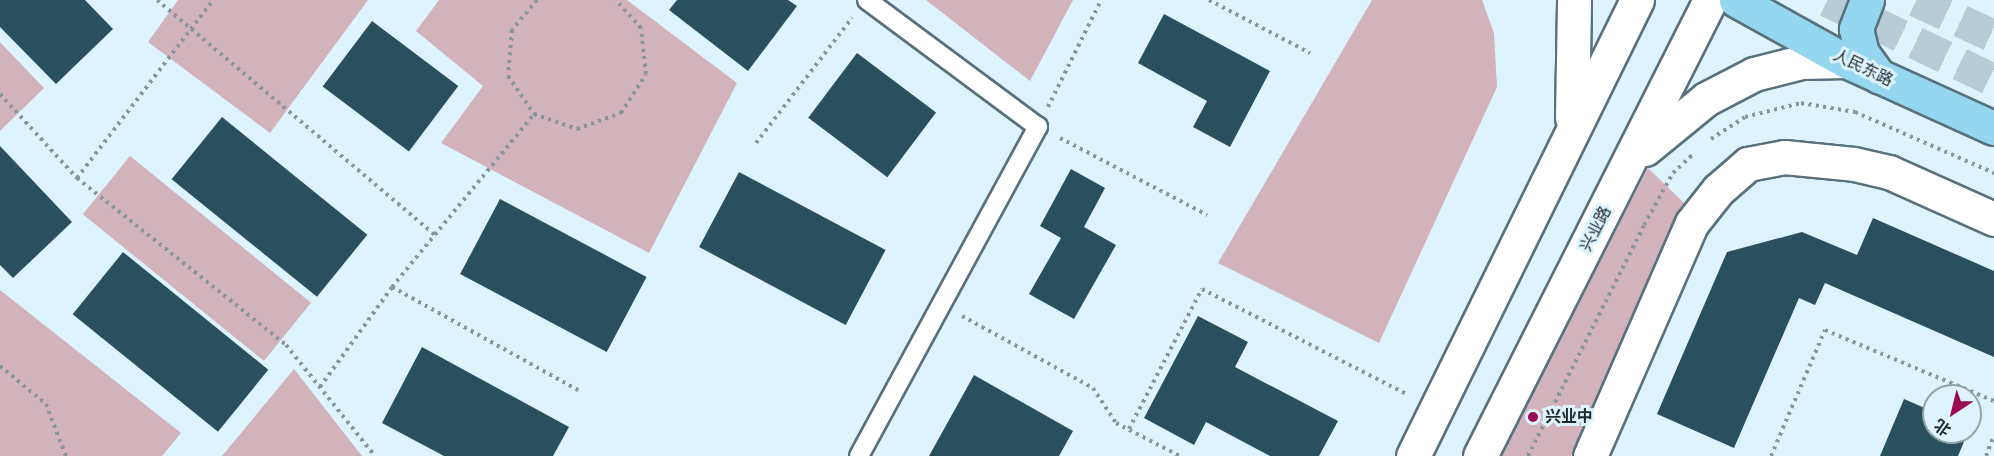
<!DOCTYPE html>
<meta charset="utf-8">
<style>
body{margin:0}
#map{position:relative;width:1994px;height:456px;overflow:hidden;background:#ddf4fe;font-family:"Space Grotesk","Noto Sans SC",sans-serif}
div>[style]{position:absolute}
.green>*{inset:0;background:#d2b3bc;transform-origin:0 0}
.building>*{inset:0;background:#2a505f;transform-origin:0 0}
.primary-tunnel>*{height:33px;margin-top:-16.5px;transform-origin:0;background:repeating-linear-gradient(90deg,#b7ccd4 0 33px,transparent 0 49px)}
.path>*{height:4px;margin-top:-2px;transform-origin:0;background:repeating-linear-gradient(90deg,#85969e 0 3px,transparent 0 7.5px)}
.roads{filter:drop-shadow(2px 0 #58717c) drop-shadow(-2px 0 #58717c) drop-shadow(0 2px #58717c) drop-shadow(0 -2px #58717c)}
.service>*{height:18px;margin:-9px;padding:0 9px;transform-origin:9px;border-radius:9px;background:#fff}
.minor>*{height:33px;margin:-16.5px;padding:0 16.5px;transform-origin:16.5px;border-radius:16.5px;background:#fff}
.secondary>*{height:33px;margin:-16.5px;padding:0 16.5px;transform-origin:16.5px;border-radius:16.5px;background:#fff}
.primary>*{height:33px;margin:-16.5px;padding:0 16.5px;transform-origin:16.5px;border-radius:16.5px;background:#94d7ef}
.dots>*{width:16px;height:16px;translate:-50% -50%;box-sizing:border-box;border:3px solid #ddf4fe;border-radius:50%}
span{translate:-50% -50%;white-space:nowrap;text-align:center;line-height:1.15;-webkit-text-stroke:6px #ddf4fe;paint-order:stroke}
.street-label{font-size:16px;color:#1f2a2e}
.poi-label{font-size:16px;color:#1f2a2e;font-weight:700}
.left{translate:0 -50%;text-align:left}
.north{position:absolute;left:1922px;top:384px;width:60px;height:60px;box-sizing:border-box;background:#ddf4fe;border:2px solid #91a3ab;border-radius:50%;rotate:215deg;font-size:16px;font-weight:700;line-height:24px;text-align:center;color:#1f2a2e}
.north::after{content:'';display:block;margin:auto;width:21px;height:27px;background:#9c0956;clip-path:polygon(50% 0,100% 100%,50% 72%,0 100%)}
</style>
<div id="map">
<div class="green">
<div style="clip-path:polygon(178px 0,368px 0,270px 133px,148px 42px)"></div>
<div style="clip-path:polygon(439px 0,627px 0,737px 83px,649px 253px,441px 143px,483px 86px,416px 31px)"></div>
<div style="clip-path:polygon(926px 0,1073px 0,1030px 81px)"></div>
<div style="clip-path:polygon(1372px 0,1482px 0,1494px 33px,1497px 87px,1379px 343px,1218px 263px)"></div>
<div style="clip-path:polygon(0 42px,44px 88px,0 131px)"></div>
<div style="left:130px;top:156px;width:233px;height:75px;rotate:39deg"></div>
<div style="clip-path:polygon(1648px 168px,1684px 203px,1571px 456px,1500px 456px)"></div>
<div style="clip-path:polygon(0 290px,181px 433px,162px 456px,0 456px)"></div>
<div style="clip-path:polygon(294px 369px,362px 456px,222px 456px)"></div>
</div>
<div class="building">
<div style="clip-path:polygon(0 0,85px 0,113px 29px,56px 84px,0 27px)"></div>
<div style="clip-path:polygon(677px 0,788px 0,797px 6px,748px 71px,669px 10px)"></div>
<div style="clip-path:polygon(1164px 14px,1270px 71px,1230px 147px,1193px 127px,1207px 101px,1138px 63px)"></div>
<div style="left:372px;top:21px;width:108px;height:82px;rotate:37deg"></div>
<div style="left:857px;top:53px;width:99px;height:81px;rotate:37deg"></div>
<div style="left:222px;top:117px;width:187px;height:80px;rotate:39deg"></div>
<div style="clip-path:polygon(0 146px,72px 222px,13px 278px,0 265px)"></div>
<div style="clip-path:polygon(1071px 169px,1105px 188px,1084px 227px,1116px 245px,1074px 319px,1029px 294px,1061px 238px,1040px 226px)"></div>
<div style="left:739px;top:172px;width:166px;height:85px;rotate:28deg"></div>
<div style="left:500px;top:199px;width:166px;height:85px;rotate:28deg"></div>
<div style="clip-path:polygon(1873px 218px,1994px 271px,1994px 357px,1825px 283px,1815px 305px,1799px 298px,1734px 448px,1657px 414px,1727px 252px,1802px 232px,1857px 255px)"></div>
<div style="left:123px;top:252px;width:187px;height:80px;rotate:39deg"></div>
<div style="clip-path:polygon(1198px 316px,1248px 342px,1235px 367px,1338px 421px,1319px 456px,1270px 456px,1206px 422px,1194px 445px,1144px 418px)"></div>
<div style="clip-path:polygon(422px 347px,569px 427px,553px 456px,444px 456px,382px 423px)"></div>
<div style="clip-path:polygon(974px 375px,1073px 431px,1059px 456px,929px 456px)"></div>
<div style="clip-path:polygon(1904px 399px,1934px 412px,1934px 432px,1968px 432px,1958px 456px,1880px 456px)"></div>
</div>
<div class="primary-tunnel">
<div style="left:1827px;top:0;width:185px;rotate:25.6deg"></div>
<div style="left:1916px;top:0;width:86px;rotate:24.8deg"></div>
</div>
<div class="path">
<div style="left:157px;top:0;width:364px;rotate:40.2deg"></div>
<div style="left:537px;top:0;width:39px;rotate:130deg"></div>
<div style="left:512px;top:30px;width:46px;rotate:95deg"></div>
<div style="left:508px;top:76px;width:46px;rotate:55.6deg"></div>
<div style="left:534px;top:114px;width:46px;rotate:19.2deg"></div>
<div style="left:577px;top:129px;width:47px;rotate:-20deg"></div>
<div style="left:621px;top:113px;width:46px;rotate:-57.3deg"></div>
<div style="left:646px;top:74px;width:46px;rotate:-96.2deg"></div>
<div style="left:641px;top:28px;width:38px;rotate:-132deg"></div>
<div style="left:1209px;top:0;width:114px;rotate:27.7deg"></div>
<div style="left:0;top:94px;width:114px;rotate:47.5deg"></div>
<div style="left:77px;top:178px;width:268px;rotate:38.6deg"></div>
<div style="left:286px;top:345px;width:142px;rotate:51.3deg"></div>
<div style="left:1048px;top:107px;width:119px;rotate:-63.6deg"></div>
<div style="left:1060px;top:138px;width:166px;rotate:27.6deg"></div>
<div style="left:1711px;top:139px;width:40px;rotate:-32.9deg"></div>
<div style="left:1745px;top:117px;width:58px;rotate:-14deg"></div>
<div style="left:1801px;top:103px;width:55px;rotate:9.5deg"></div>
<div style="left:1855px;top:112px;width:152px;rotate:23.7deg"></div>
<div style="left:756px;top:143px;width:158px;rotate:-52.5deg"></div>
<div style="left:77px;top:178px;width:224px;rotate:-52.6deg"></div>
<div style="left:392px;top:287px;width:213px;rotate:29deg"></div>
<div style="left:962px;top:316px;width:149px;rotate:28.8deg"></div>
<div style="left:1093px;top:388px;width:42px;rotate:56.7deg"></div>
<div style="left:1116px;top:423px;width:72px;rotate:27.3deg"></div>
<div style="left:0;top:366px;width:60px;rotate:39.6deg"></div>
<div style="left:46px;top:404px;width:56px;rotate:69deg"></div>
<div style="left:320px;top:387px;width:123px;rotate:-54.2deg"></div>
<div style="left:392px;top:287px;width:224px;rotate:-50.6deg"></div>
<div style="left:1129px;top:429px;width:158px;rotate:-62.5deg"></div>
<div style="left:1202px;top:289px;width:232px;rotate:27.2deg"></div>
<div style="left:1528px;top:456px;width:258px;rotate:-63.3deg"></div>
<div style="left:1644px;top:225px;width:60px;rotate:-60.9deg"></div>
<div style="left:1673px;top:173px;width:26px;rotate:-43deg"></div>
<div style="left:1771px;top:456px;width:137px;rotate:-66.8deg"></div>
<div style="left:1825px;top:330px;width:183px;rotate:22.8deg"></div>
<div style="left:1986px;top:456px;width:22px;rotate:-69deg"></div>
</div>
<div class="roads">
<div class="service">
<div style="left:859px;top:456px;width:375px;rotate:-61.5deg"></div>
<div style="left:1038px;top:127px;width:213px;rotate:-143.4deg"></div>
</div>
<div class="minor">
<div style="left:1590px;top:456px;width:254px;rotate:-66.4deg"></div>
<div style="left:1692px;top:223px;width:42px;rotate:-51.8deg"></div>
<div style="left:1718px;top:190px;width:40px;rotate:-41deg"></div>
<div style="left:1748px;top:164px;width:37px;rotate:-11deg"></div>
<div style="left:1784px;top:157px;width:70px;rotate:5.7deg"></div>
<div style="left:1854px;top:164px;width:36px;rotate:13deg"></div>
<div style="left:1889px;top:172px;width:115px;rotate:24.1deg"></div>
</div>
<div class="secondary">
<div style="left:1572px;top:118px;width:118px;rotate:-89deg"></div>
<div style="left:1645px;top:149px;width:79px;rotate:-39.3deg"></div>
<div style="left:1706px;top:99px;width:54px;rotate:-27.5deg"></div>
<div style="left:1754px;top:74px;width:49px;rotate:-14.3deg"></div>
<div style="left:1801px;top:62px;width:45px;rotate:-1.3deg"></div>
<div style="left:1413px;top:456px;width:508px;rotate:-63.84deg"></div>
<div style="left:1480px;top:456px;width:511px;rotate:-63.23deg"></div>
</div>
<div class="primary">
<div style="left:1736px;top:0;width:126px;rotate:29deg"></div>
<div style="left:1846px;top:61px;width:162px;rotate:24.4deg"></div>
<div style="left:1867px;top:0;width:31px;rotate:111deg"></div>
<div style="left:1856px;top:29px;width:25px;rotate:76deg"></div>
<div style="left:1862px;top:53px;width:29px;rotate:54deg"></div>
</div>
</div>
<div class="dots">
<div style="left:1533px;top:417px;background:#9c0956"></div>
</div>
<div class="street-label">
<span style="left:1863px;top:68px;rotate:26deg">人民东路</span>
<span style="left:1596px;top:229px;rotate:-63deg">兴业路</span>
</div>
<div class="poi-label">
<span class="left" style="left:1545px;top:417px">兴业中</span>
</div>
<div class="north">北</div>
</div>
